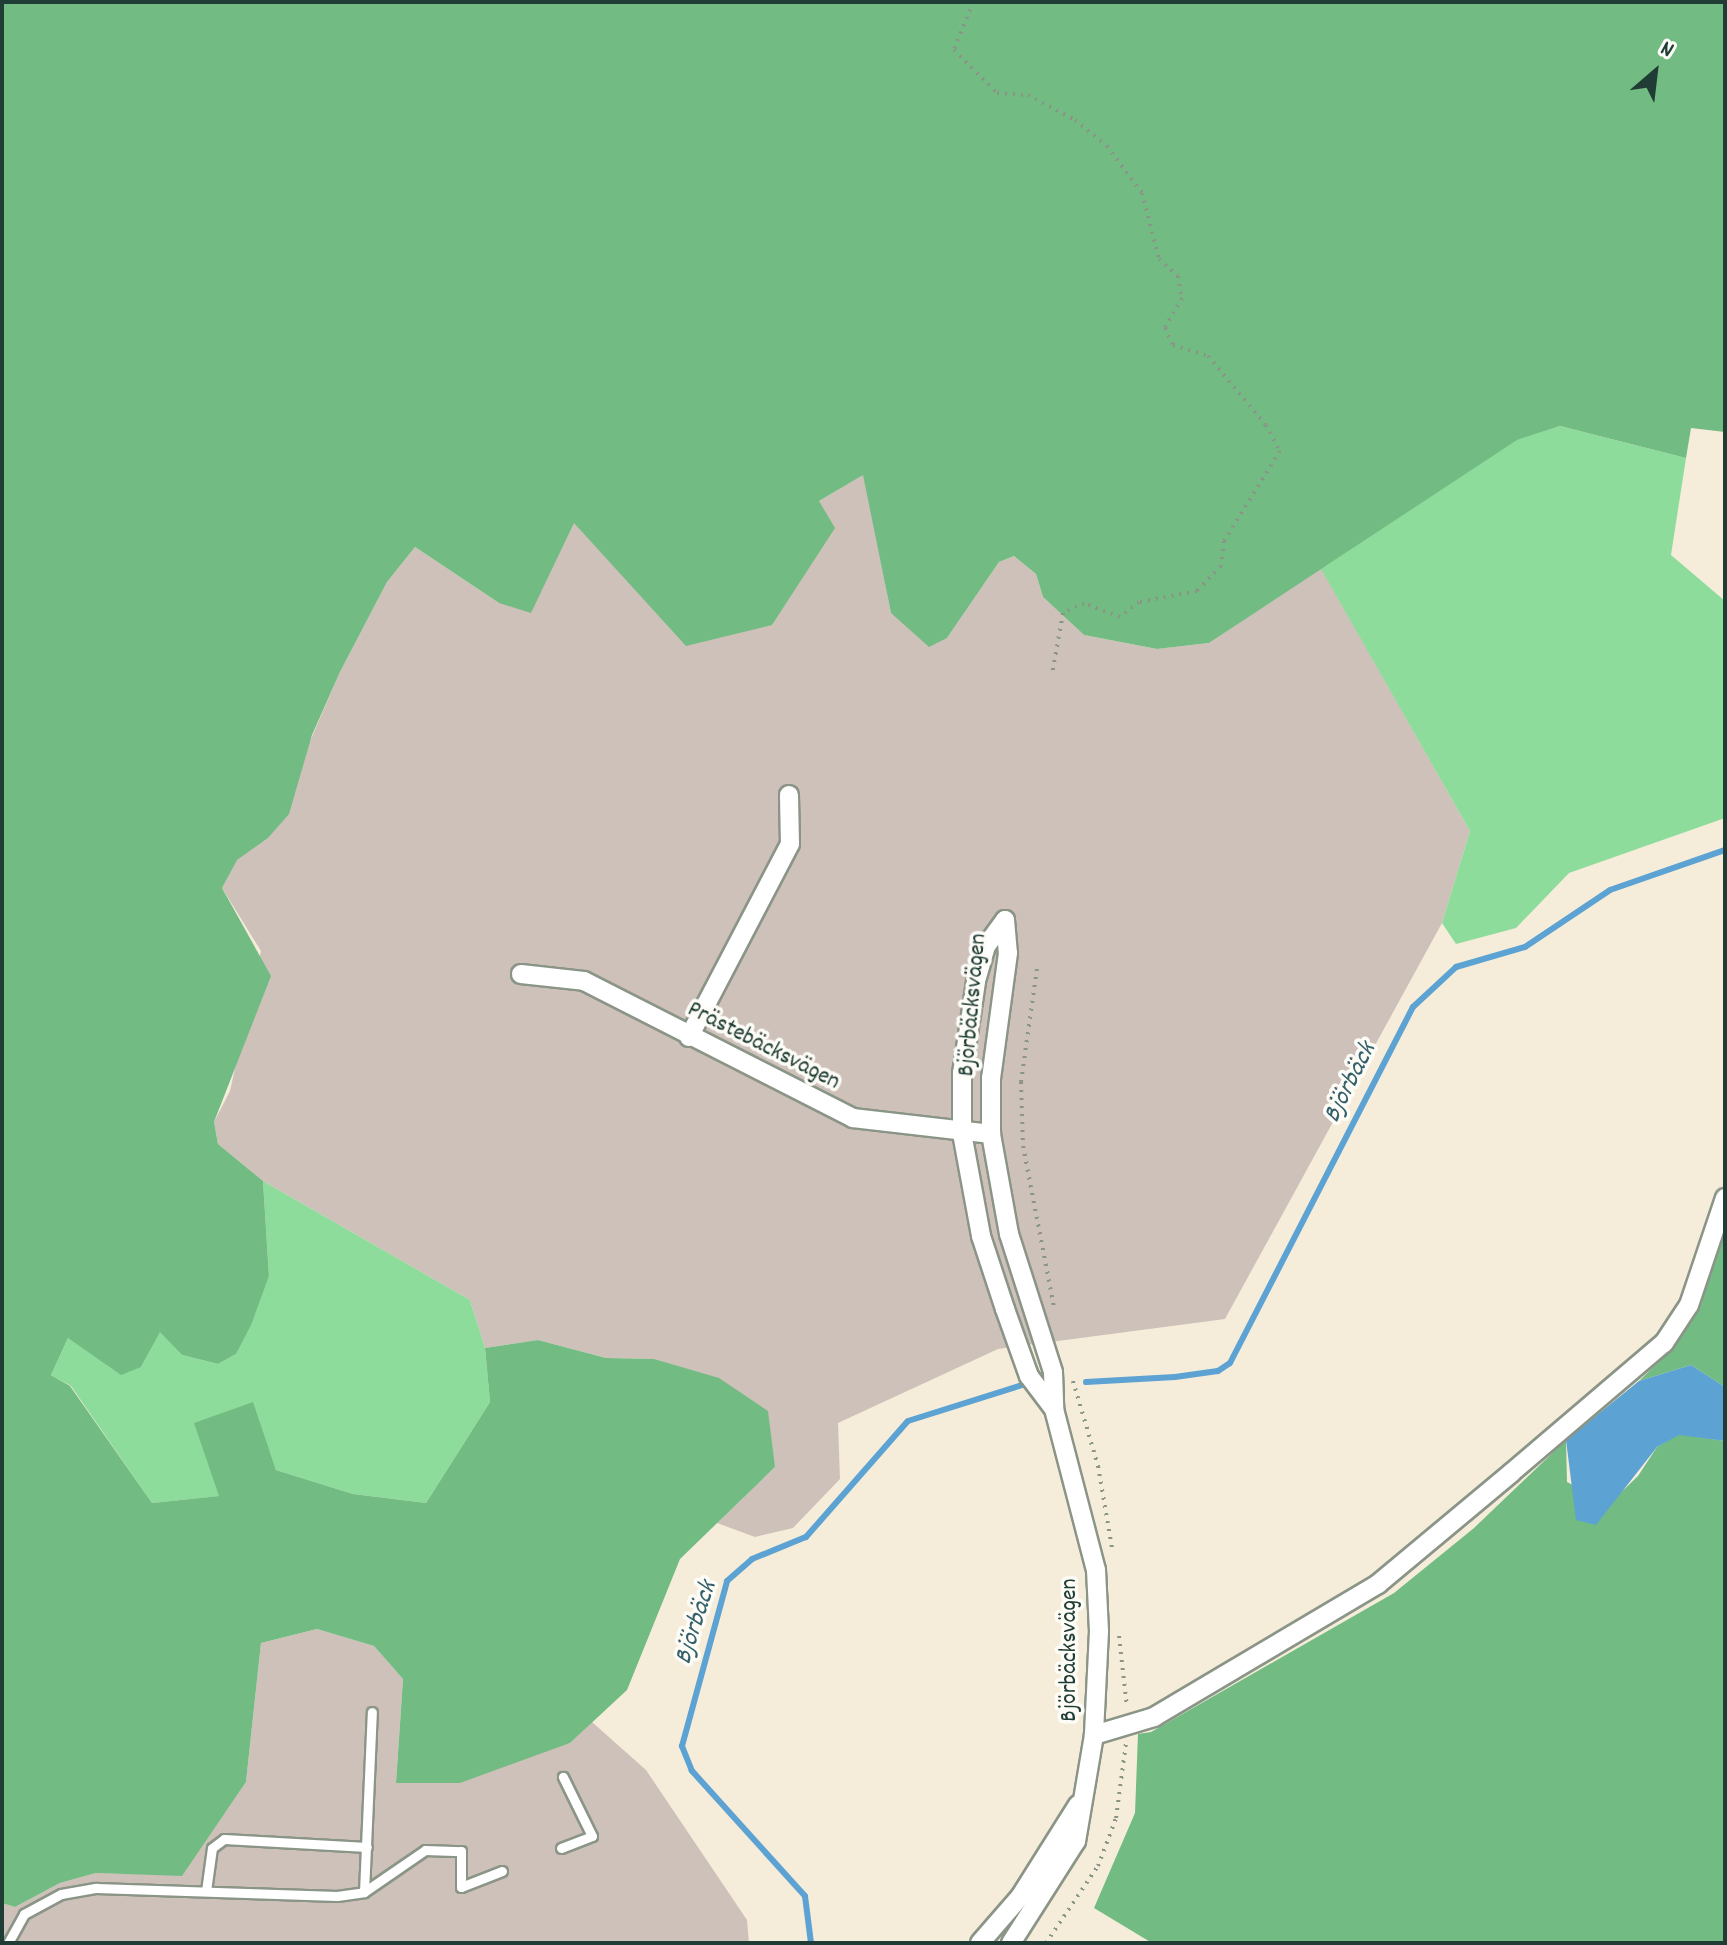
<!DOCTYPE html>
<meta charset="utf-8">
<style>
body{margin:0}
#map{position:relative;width:1727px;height:1945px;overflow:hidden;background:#f5edda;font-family:Dekko,sans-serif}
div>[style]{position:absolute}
.industrial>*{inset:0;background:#cec1ba}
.green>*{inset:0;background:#8ddc9b}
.forest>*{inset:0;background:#72bc83}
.water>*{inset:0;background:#5ca2d2}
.stream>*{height:6px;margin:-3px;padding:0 3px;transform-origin:3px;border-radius:3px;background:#5ca2d2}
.path>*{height:4px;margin-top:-2px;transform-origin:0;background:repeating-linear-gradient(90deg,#8a9587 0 2px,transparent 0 8px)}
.roads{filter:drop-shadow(2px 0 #8a9587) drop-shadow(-2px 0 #8a9587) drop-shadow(0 2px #8a9587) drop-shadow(0 -2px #8a9587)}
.service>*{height:9px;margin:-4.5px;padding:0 4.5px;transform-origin:4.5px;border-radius:4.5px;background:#fff}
.minor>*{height:18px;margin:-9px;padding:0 9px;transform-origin:9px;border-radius:9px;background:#fff}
span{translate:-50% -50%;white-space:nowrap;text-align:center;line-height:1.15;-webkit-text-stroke:7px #fdfcf7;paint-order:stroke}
.street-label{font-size:24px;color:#1f3d34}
.water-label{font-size:26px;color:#34606b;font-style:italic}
.frame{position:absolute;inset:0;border:4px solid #1f3d34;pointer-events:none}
.north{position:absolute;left:1615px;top:32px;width:80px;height:80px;-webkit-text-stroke:6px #fdfcf7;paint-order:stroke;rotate:28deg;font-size:22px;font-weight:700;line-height:32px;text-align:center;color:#1f3d34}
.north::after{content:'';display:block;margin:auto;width:28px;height:36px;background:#1f3d34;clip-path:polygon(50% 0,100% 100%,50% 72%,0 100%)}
</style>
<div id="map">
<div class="industrial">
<div style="clip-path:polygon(864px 474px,891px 613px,947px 638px,999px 562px,1014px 556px,1036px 574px,1043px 597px,1084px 635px,1157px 649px,1209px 643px,1321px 568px,1470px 831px,1442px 923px,1225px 1319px,998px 1349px,838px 1423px,840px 1479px,793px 1528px,755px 1537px,717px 1523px,775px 1467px,654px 1359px,606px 1358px,538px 1340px,485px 1348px,470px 1300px,263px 1181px,218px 1144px,214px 1122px,230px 1091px,261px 951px,222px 888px,236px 860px,268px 838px,340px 672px,387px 582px,415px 547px,499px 603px,574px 522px,819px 501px)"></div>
<div style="clip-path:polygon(317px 1629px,374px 1646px,403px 1679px,396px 1782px,570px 1743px,592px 1722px,646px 1770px,747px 1920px,749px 1943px,2px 1943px,2px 1903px,15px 1907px,60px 1883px,96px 1873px,182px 1875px,246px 1782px,261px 1643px)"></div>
</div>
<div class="green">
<div style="clip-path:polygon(1560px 426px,1686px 458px,1671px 555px,1725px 601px,1725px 818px,1569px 873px,1516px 928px,1456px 944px,1442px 923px,1470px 831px,1321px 569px,1516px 440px)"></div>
<div style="clip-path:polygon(263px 1181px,470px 1300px,485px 1348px,490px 1402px,426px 1503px,353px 1494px,276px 1470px,252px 1402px,220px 1496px,152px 1503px,71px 1386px,51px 1375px,68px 1338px,141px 1367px,160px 1331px,182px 1355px,218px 1364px,236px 1354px,269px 1276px)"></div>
</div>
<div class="forest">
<div style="clip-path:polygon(2px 2px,1725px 2px,1725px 432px,1691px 428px,1686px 458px,1560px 426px,1517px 440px,1209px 643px,1157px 649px,1084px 635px,1043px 597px,1036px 574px,1014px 556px,999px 562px,947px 638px,929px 647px,891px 613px,863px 475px,819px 501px,835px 528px,772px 625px,686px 646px,574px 523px,531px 613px,499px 603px,415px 547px,387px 582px,340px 672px,312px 735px,289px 814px,268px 838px,237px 860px,222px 888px,271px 976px,214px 1122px,218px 1144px,263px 1181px,269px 1276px,251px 1325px,236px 1354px,218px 1364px,182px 1355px,160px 1332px,141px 1367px,121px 1375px,68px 1338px,51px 1375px,70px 1386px,152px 1503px,219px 1496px,194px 1423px,253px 1402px,276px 1470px,353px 1494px,426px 1503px,490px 1402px,485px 1348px,538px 1340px,606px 1358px,654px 1359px,719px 1378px,768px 1411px,775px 1467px,680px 1559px,627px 1690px,570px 1743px,460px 1783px,396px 1783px,403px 1679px,374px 1646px,317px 1629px,261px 1643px,246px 1782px,182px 1876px,96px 1873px,60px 1883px,15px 1907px,2px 1903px)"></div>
<div style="clip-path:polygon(1725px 1227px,1725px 1387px,1691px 1365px,1639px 1381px,1675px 1346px,1696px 1310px)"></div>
<div style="clip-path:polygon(1679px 1434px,1725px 1441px,1725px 1943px,1152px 1943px,1094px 1908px,1135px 1813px,1138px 1734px,1151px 1732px,1394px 1593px,1474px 1528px,1566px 1440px,1567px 1482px,1609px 1504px,1638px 1476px,1657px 1447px)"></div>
</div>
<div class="water">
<div style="clip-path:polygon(1691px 1365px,1725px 1387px,1725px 1441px,1679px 1435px,1657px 1447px,1596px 1525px,1576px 1520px,1566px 1440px,1639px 1381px)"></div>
</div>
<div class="stream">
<div style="left:1086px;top:1382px;width:89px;rotate:-3.2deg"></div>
<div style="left:1175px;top:1377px;width:43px;rotate:-7.9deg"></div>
<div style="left:1218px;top:1371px;width:14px;rotate:-34deg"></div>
<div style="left:1230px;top:1363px;width:400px;rotate:-62.8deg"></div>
<div style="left:1413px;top:1007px;width:59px;rotate:-42.9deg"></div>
<div style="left:1456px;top:967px;width:72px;rotate:-16.2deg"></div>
<div style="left:1525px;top:947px;width:102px;rotate:-33.8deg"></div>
<div style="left:1610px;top:890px;width:122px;rotate:-19.2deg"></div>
<div style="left:811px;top:1943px;width:47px;rotate:-97.3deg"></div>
<div style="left:805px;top:1896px;width:169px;rotate:-132.1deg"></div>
<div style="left:692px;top:1771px;width:27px;rotate:-112deg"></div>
<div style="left:682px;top:1746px;width:171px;rotate:-74.7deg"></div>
<div style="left:727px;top:1581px;width:33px;rotate:-41deg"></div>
<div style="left:752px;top:1559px;width:58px;rotate:-22.2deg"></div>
<div style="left:806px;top:1537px;width:154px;rotate:-48.7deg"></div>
<div style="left:908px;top:1421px;width:120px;rotate:-17.5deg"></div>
</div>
<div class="path">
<div style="left:973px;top:2px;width:52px;rotate:111.6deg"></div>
<div style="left:954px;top:50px;width:61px;rotate:45deg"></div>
<div style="left:997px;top:93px;width:31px;rotate:4deg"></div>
<div style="left:1028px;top:95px;width:53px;rotate:28deg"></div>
<div style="left:1075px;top:120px;width:41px;rotate:39.1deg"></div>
<div style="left:1107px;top:146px;width:59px;rotate:53.3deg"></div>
<div style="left:1142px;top:193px;width:68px;rotate:75.6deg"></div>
<div style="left:1159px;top:259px;width:25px;rotate:42deg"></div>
<div style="left:1178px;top:276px;width:22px;rotate:80deg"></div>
<div style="left:1182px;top:298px;width:34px;rotate:120deg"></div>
<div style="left:1165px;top:328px;width:19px;rotate:65deg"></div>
<div style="left:1173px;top:345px;width:37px;rotate:17deg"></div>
<div style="left:1208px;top:356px;width:90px;rotate:50deg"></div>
<div style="left:1266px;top:425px;width:30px;rotate:62deg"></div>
<div style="left:1280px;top:451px;width:106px;rotate:121.9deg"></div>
<div style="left:1224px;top:541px;width:25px;rotate:97deg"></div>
<div style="left:1221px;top:566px;width:35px;rotate:134deg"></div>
<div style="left:1197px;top:591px;width:59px;rotate:169.3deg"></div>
<div style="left:1139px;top:602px;width:24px;rotate:142deg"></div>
<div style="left:1120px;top:617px;width:39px;rotate:-159deg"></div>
<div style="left:1084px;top:603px;width:23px;rotate:155deg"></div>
<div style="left:1063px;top:613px;width:63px;rotate:100.1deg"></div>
<div style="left:1037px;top:969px;width:114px;rotate:98.1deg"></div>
<div style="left:1021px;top:1082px;width:64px;rotate:88.2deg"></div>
<div style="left:1023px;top:1146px;width:164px;rotate:79.1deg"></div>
<div style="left:1073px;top:1381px;width:89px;rotate:73.6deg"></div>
<div style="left:1098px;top:1466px;width:83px;rotate:80.3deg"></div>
<div style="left:1119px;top:1636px;width:71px;rotate:83.6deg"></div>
<div style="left:1046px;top:1943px;width:93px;rotate:-56deg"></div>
<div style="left:1098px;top:1866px;width:51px;rotate:-69.4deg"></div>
<div style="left:1116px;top:1818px;width:76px;rotate:-82.4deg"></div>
</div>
<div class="roads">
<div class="service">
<div style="left:561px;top:1848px;width:33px;rotate:-21deg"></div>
<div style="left:592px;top:1836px;width:66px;rotate:-116.2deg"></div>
<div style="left:206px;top:1891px;width:43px;rotate:-82.1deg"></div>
<div style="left:212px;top:1848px;width:15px;rotate:-37deg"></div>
<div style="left:224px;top:1839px;width:143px;rotate:3.2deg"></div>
<div style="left:364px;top:1892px;width:180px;rotate:-87.5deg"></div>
<div style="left:8px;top:1943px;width:33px;rotate:-61deg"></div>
<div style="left:24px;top:1914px;width:42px;rotate:-28.4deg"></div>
<div style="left:61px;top:1894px;width:36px;rotate:-10deg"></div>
<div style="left:96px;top:1888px;width:241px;rotate:1.9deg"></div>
<div style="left:337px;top:1896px;width:27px;rotate:-8deg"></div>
<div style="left:364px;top:1892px;width:74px;rotate:-34.5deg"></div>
<div style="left:425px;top:1850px;width:36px;rotate:2deg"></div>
<div style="left:461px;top:1851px;width:36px;rotate:90deg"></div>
<div style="left:461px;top:1887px;width:44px;rotate:-21.3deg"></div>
</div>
<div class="minor">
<div style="left:1005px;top:920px;width:33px;rotate:85deg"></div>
<div style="left:1008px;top:953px;width:126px;rotate:97.7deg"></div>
<div style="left:991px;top:1078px;width:56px;rotate:90deg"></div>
<div style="left:991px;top:1134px;width:102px;rotate:79.8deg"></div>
<div style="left:1009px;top:1234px;width:145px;rotate:72.3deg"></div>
<div style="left:1053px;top:1372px;width:37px;rotate:88deg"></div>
<div style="left:1054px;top:1409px;width:166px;rotate:75.4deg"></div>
<div style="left:1096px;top:1570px;width:61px;rotate:87.2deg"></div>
<div style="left:1099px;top:1631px;width:104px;rotate:92.8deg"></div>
<div style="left:1094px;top:1735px;width:108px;rotate:99.6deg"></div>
<div style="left:1076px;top:1841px;width:121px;rotate:122.5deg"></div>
<div style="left:1005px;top:920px;width:32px;rotate:126deg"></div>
<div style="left:986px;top:946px;width:37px;rotate:106deg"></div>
<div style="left:976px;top:982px;width:92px;rotate:98.7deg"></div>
<div style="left:962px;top:1073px;width:60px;rotate:90deg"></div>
<div style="left:962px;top:1133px;width:105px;rotate:79.5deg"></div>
<div style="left:981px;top:1236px;width:77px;rotate:71.8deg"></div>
<div style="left:1005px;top:1309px;width:71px;rotate:70.3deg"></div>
<div style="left:1029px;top:1376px;width:41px;rotate:52.9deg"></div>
<div style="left:521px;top:974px;width:63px;rotate:6.3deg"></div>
<div style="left:584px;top:981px;width:302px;rotate:27deg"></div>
<div style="left:853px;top:1118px;width:139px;rotate:6.6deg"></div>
<div style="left:689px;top:1037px;width:218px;rotate:-62.4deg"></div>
<div style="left:790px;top:844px;width:49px;rotate:-91.2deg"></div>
<div style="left:1094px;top:1735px;width:63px;rotate:-16.7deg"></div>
<div style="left:1154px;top:1717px;width:261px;rotate:-30.7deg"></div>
<div style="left:1378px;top:1584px;width:173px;rotate:-39.8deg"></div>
<div style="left:1511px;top:1473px;width:201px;rotate:-40.4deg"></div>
<div style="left:1664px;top:1343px;width:45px;rotate:-56.7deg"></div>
<div style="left:1689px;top:1305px;width:113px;rotate:-71.4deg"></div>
<div style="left:980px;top:1943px;width:61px;rotate:-49deg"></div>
<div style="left:1020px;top:1897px;width:109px;rotate:-57.8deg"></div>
</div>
</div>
<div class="street-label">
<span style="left:974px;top:1005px;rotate:-85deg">Björbäcksvägen</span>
<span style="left:763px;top:1047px;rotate:27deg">Prästebäcksvägen</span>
<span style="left:1071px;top:1650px;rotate:-90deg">Björbäcksvägen</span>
</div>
<div class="water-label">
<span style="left:1351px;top:1083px;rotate:-63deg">Björbäck</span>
<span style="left:697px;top:1623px;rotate:-72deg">Björbäck</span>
</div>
<div class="frame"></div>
<div class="north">N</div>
</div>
